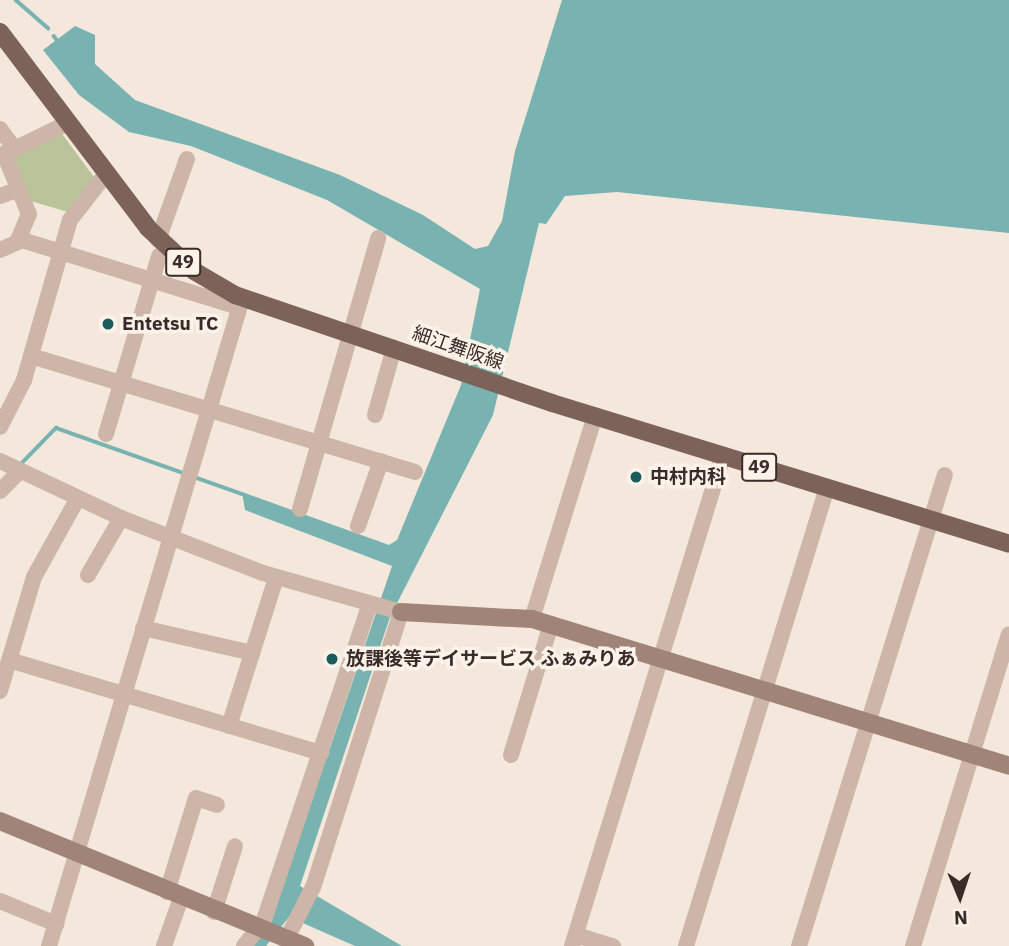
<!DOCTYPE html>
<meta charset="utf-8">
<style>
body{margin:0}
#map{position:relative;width:1009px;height:946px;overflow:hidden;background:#f4e7dc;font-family:"IBM Plex Sans","Noto Sans JP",sans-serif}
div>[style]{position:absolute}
.green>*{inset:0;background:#b9c49b}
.water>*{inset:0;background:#79b3b1}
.stream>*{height:3.5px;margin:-1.75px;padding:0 1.75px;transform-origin:1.75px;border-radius:1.75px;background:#79b3b1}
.street>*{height:16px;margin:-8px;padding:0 8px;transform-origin:8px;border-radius:8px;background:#cdb6a7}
.secondary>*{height:18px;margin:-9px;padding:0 9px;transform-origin:9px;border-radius:9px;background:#a18478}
.primary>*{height:18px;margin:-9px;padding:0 9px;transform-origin:9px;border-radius:9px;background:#7c6258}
.dots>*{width:19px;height:19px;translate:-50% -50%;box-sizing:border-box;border:4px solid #fbf2e9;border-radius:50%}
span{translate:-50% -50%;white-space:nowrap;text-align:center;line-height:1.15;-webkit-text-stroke:7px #fbf2e9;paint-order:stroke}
.shield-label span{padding:2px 5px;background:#fbf2e9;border:2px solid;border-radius:5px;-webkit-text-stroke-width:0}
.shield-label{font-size:18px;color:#392c28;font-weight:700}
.poi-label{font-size:19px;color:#392c28;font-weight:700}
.left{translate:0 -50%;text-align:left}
.street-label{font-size:19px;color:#392c28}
.north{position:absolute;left:925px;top:862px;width:70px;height:70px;-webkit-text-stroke:5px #fbf2e9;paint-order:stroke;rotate:178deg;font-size:19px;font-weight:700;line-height:28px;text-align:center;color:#392c28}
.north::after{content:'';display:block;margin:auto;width:24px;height:32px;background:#392c28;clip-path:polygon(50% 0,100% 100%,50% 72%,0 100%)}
</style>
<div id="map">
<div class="green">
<div style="clip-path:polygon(60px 131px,94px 177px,68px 212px,27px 200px,9px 156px)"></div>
</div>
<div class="water">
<div style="clip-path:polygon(562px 0,1009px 0,1009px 233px,617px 192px,565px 196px,546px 224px,539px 223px,493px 415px,390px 617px,300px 886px,402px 946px,355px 946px,289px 917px,266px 946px,250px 946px,329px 751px,392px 566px,245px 510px,242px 492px,389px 545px,397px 540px,461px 385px,480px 289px,327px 200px,191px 146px,129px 132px,79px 95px,43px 50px,75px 26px,95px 35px,95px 64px,135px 100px,340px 175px,423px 215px,475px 249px,488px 246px,502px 221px,515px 151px)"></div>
</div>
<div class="stream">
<div style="left:16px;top:0;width:43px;rotate:41.2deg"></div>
<div style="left:54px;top:36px;width:5px;rotate:53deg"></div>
<div style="left:22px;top:463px;width:49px;rotate:-45.8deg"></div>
<div style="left:56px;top:428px;width:135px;rotate:19.5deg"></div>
<div style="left:194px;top:477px;width:54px;rotate:19.4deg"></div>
</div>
<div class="street">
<div style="left:0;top:129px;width:25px;rotate:53deg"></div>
<div style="left:4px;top:154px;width:65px;rotate:67.4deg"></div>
<div style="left:29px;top:214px;width:28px;rotate:113deg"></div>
<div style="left:0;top:156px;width:76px;rotate:-25.9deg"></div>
<div style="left:0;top:196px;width:20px;rotate:-20deg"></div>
<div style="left:158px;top:240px;width:86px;rotate:-70.3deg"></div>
<div style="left:0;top:250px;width:24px;rotate:-24deg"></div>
<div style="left:22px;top:240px;width:226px;rotate:17.2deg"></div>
<div style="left:31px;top:356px;width:401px;rotate:16.8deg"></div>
<div style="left:375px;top:415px;width:70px;rotate:-74.2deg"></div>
<div style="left:0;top:427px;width:53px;rotate:-62.9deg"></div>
<div style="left:24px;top:380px;width:166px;rotate:-74deg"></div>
<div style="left:70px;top:220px;width:58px;rotate:-52deg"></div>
<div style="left:106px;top:434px;width:186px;rotate:-73.4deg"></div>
<div style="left:0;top:461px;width:134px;rotate:25.2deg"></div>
<div style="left:121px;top:518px;width:152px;rotate:21.2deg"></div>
<div style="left:263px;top:573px;width:143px;rotate:15.8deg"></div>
<div style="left:401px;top:612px;width:289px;rotate:107.7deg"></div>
<div style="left:313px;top:887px;width:57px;rotate:117deg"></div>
<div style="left:0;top:491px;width:27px;rotate:-45deg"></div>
<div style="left:300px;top:509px;width:282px;rotate:-73.9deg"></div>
<div style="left:358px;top:526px;width:69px;rotate:-70.5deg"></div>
<div style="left:88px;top:575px;width:66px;rotate:-59.9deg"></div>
<div style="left:532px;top:619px;width:213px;rotate:-72.8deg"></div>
<div style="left:143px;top:628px;width:112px;rotate:12.9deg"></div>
<div style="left:9px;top:660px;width:326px;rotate:16.6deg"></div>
<div style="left:0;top:691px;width:119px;rotate:-73.4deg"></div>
<div style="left:34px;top:577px;width:90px;rotate:-60.9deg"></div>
<div style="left:229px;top:726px;width:155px;rotate:-72.4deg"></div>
<div style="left:511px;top:755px;width:137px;rotate:-73deg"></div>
<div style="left:167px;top:892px;width:98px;rotate:-72.9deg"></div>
<div style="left:196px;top:798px;width:22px;rotate:18deg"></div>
<div style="left:0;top:901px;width:61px;rotate:22.3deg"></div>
<div style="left:214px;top:912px;width:69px;rotate:-72.3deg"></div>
<div style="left:576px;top:935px;width:39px;rotate:17deg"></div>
<div style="left:49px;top:946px;width:675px;rotate:-73.39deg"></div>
<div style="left:164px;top:946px;width:51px;rotate:-70.5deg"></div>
<div style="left:244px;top:946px;width:33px;rotate:-52deg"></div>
<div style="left:264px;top:920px;width:333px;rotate:-71.5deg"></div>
<div style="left:572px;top:946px;width:513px;rotate:-72.87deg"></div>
<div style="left:686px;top:946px;width:479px;rotate:-72.9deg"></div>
<div style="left:799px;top:946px;width:493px;rotate:-72.8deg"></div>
<div style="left:913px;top:946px;width:326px;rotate:-72.9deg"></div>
</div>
<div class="secondary">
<div style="left:401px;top:612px;width:131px;rotate:3.1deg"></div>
<div style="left:532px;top:619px;width:499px;rotate:17.1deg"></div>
<div style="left:0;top:821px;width:330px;rotate:22.3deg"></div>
</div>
<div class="primary">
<div style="left:0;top:32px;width:246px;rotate:52.9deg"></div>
<div style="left:148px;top:228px;width:63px;rotate:43.1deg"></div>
<div style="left:194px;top:271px;width:48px;rotate:30.3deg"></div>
<div style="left:235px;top:295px;width:335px;rotate:18.8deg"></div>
<div style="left:552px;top:403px;width:478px;rotate:17.1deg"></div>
</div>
<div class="dots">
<div style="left:108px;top:324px;background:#1b5d5d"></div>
<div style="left:636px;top:477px;background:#1b5d5d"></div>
<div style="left:332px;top:659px;background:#1b5d5d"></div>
</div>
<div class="shield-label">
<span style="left:183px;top:262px">49</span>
<span style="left:759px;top:467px">49</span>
</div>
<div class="poi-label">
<span class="left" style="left:122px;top:324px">Entetsu TC</span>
<span class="left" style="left:650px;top:477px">中村内科</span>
<span class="left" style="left:346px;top:659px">放課後等デイサービス ふぁみりあ</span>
</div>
<div class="street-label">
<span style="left:458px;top:348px;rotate:19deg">細江舞阪線</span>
</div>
<div class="north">N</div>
</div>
